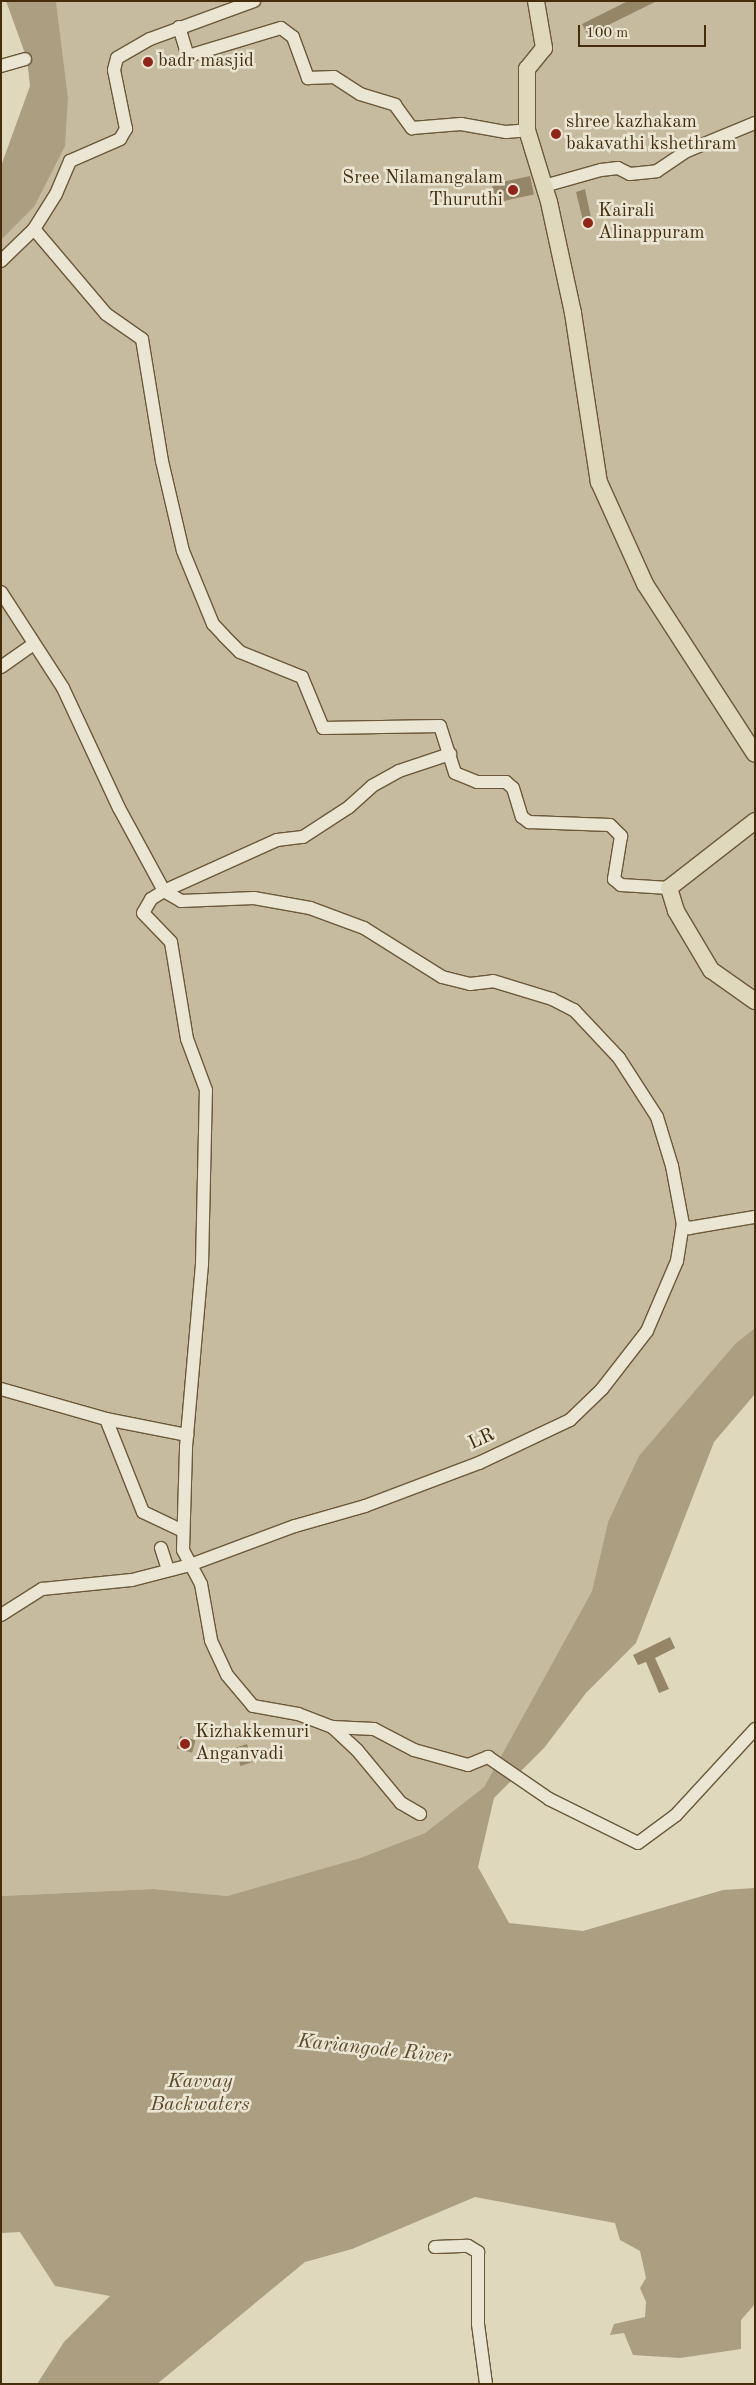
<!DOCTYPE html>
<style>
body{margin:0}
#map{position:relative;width:756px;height:2385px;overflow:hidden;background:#e0d8bd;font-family:"Old Standard TT",serif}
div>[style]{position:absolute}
.green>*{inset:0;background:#c6bb9f}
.water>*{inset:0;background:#ab9e81}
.building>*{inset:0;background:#968668;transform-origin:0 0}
.roads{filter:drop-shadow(1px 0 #6c5838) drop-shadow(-1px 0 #6c5838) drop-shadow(0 1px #6c5838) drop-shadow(0 -1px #6c5838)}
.minor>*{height:12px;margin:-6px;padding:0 6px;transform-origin:6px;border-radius:6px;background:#ebe6d4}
.major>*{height:16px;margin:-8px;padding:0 8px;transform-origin:8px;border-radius:8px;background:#e0d8bd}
.dots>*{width:14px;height:14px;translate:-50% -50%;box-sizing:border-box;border:2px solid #ebe6d4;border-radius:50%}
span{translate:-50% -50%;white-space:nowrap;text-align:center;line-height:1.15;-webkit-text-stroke:5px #ebe6d4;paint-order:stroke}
.poi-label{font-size:19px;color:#452d0c}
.left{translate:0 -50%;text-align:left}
.right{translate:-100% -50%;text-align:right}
.street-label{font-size:19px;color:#452d0c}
.water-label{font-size:20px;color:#5e4929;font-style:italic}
.frame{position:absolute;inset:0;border:2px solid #452d0c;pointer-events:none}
.scale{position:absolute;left:578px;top:25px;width:128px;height:22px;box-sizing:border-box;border:2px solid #452d0c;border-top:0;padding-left:6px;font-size:15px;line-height:18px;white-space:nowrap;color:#452d0c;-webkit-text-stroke:4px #ebe6d4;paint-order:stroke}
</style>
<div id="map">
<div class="green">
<div style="clip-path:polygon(56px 1px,755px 1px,755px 1328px,736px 1343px,608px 1522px,592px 1591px,484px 1787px,425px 1833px,360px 1858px,227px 1896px,153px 1889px,1px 1896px,1px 240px,34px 207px,68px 97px)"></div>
</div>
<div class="water">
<div style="clip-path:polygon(6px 1px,56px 1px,68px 97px,65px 146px,34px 207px,1px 240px,1px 166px,30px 86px,27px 59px)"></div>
<div style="clip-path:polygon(755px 1328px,755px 1394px,714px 1442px,636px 1643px,586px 1693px,544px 1748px,494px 1798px,478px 1867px,509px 1923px,583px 1931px,723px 1890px,755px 1888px,755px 2304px,741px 2320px,741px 2349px,680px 2358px,633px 2355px,624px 2333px,610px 2335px,614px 2324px,645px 2317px,646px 2302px,640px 2288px,646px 2278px,640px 2251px,620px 2240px,615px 2223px,475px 2197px,352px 2249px,305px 2262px,157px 2384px,37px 2384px,64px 2342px,110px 2296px,55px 2286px,20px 2232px,1px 2233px,1px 1896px,153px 1889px,227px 1896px,360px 1858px,425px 1833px,484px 1787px,592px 1591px,608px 1522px,639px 1456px,736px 1343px)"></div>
</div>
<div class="building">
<div style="clip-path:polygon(628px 1px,657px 1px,588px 35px,582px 24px)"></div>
<div style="left:530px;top:176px;width:19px;height:39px;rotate:78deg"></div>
<div style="clip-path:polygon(585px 189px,593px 227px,585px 229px,576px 192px)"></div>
<div style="clip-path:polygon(670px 1637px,675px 1648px,655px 1658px,669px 1689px,659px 1693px,646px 1662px,638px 1665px,633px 1655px)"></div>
<div style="left:180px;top:1736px;width:16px;height:13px;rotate:15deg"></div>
<div style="left:247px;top:1744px;width:19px;height:13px;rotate:72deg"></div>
</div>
<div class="roads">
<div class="minor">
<div style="left:179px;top:27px;width:30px;rotate:73deg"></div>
<div style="left:188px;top:56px;width:97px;rotate:-16.8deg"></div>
<div style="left:281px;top:28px;width:15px;rotate:37deg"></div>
<div style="left:293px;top:37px;width:44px;rotate:69.9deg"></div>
<div style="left:308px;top:78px;width:26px;rotate:-2deg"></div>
<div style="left:334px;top:77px;width:31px;rotate:33deg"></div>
<div style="left:360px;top:94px;width:37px;rotate:17deg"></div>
<div style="left:395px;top:105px;width:29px;rotate:54deg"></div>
<div style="left:412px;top:128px;width:49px;rotate:-4.7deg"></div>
<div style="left:461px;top:124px;width:46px;rotate:10.1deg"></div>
<div style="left:506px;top:132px;width:21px;rotate:-5deg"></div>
<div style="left:1px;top:66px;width:25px;rotate:-16deg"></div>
<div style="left:544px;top:186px;width:59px;rotate:-15.7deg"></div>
<div style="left:601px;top:170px;width:17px;rotate:-7deg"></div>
<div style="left:618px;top:168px;width:13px;rotate:27deg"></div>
<div style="left:630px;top:174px;width:27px;rotate:-6deg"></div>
<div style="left:657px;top:171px;width:36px;rotate:-34deg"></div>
<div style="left:687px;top:151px;width:74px;rotate:-22.4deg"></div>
<div style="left:34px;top:229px;width:111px;rotate:49.7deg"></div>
<div style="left:106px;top:314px;width:44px;rotate:34.8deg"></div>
<div style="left:142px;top:339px;width:124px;rotate:80.7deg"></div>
<div style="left:162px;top:461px;width:92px;rotate:76.9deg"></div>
<div style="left:183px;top:551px;width:79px;rotate:67.7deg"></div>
<div style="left:213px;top:624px;width:16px;rotate:47deg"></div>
<div style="left:224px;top:636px;width:23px;rotate:45deg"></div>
<div style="left:240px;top:652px;width:67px;rotate:22deg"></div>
<div style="left:302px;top:677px;width:55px;rotate:67.6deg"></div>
<div style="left:323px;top:728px;width:117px;rotate:-1deg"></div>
<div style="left:440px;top:726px;width:49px;rotate:72.3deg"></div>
<div style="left:455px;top:773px;width:24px;rotate:22deg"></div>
<div style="left:477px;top:782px;width:29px"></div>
<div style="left:506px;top:782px;width:9px;rotate:41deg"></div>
<div style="left:513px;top:788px;width:30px;rotate:73deg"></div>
<div style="left:522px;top:817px;width:9px;rotate:36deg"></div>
<div style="left:529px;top:822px;width:81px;rotate:2.1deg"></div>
<div style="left:610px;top:825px;width:16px;rotate:45deg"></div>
<div style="left:621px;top:836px;width:44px;rotate:99.2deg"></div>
<div style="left:614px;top:879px;width:9px;rotate:41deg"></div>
<div style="left:621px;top:885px;width:48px;rotate:3.6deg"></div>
<div style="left:1px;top:261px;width:46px;rotate:-44.1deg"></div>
<div style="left:34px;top:229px;width:41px;rotate:-57.8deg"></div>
<div style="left:56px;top:194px;width:36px;rotate:-67deg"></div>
<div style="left:70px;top:161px;width:55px;rotate:-23.7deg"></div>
<div style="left:120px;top:139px;width:12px;rotate:-59deg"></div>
<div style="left:126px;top:129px;width:60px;rotate:-101.5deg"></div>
<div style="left:114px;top:70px;width:12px;rotate:-76deg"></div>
<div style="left:117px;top:58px;width:38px;rotate:-30deg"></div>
<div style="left:150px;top:39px;width:111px;rotate:-20.1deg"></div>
<div style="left:1px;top:592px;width:114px;rotate:57.1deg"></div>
<div style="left:63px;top:688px;width:132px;rotate:65deg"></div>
<div style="left:119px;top:808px;width:94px;rotate:61.5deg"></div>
<div style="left:164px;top:891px;width:20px;rotate:30deg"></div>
<div style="left:181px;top:901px;width:73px;rotate:-2.4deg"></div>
<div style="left:254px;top:898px;width:57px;rotate:10.1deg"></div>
<div style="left:310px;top:908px;width:58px;rotate:20.3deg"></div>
<div style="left:364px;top:928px;width:92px;rotate:32.1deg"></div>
<div style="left:442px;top:977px;width:29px;rotate:14deg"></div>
<div style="left:470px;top:984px;width:23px;rotate:-7deg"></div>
<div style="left:493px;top:981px;width:62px;rotate:17deg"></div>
<div style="left:552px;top:999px;width:25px;rotate:27deg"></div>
<div style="left:574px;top:1010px;width:66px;rotate:46.8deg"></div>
<div style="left:619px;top:1058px;width:70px;rotate:57.2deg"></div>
<div style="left:657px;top:1117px;width:51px;rotate:73deg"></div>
<div style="left:672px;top:1166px;width:60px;rotate:79.4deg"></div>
<div style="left:683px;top:1225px;width:7px;rotate:27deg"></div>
<div style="left:689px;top:1228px;width:67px;rotate:-9.5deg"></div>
<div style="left:1px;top:667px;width:38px;rotate:-35deg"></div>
<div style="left:1px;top:1389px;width:109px;rotate:15.9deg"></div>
<div style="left:106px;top:1419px;width:83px;rotate:11.2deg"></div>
<div style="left:106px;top:1419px;width:100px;rotate:68.3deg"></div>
<div style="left:143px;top:1512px;width:44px;rotate:25.4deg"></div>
<div style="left:161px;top:1548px;width:23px;rotate:72deg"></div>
<div style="left:1px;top:1615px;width:49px;rotate:-32.4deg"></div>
<div style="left:42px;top:1589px;width:90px;rotate:-5.7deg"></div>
<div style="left:132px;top:1580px;width:60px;rotate:-14.5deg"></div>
<div style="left:190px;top:1565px;width:112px;rotate:-20.4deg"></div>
<div style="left:295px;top:1526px;width:73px;rotate:-15.9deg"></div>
<div style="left:365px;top:1506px;width:122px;rotate:-20.7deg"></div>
<div style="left:479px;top:1463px;width:101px;rotate:-25.3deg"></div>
<div style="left:570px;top:1420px;width:45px;rotate:-44.1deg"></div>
<div style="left:602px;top:1389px;width:73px;rotate:-52.2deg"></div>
<div style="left:647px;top:1331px;width:76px;rotate:-66.8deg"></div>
<div style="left:677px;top:1261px;width:36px;rotate:-81deg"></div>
<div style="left:332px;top:1727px;width:42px;rotate:2.7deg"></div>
<div style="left:374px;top:1729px;width:45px;rotate:27.7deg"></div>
<div style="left:414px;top:1750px;width:56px;rotate:15.5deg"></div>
<div style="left:468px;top:1765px;width:22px;rotate:-22deg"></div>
<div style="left:488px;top:1757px;width:74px;rotate:34.5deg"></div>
<div style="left:549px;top:1799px;width:99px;rotate:26.3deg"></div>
<div style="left:638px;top:1843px;width:47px;rotate:-36.4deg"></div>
<div style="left:676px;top:1815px;width:117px;rotate:-47.4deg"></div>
<div style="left:420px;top:1814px;width:22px;rotate:-150deg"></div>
<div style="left:401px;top:1803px;width:69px;rotate:-129.7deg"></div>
<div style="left:357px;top:1750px;width:34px;rotate:-137deg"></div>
<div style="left:332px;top:1727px;width:36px;rotate:-159deg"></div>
<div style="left:298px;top:1714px;width:46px;rotate:-169.9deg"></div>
<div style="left:253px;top:1706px;width:40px;rotate:-130deg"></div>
<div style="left:227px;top:1675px;width:38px;rotate:-115deg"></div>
<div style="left:211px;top:1640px;width:57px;rotate:-100.1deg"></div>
<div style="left:201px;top:1584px;width:38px;rotate:-118deg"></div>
<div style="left:183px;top:1550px;width:103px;rotate:-88.3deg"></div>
<div style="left:186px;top:1447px;width:184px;rotate:-85deg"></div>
<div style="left:202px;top:1264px;width:174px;rotate:-88.7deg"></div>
<div style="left:206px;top:1090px;width:54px;rotate:-110.4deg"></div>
<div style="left:187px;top:1039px;width:98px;rotate:-99.4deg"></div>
<div style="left:171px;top:942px;width:40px;rotate:-134deg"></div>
<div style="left:143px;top:913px;width:16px;rotate:-60deg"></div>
<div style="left:151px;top:899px;width:15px;rotate:-32deg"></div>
<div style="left:164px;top:891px;width:124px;rotate:-24.3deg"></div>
<div style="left:277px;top:840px;width:26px;rotate:-7deg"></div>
<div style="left:303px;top:837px;width:55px;rotate:-33.1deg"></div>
<div style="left:349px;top:807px;width:31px;rotate:-42deg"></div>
<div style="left:372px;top:786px;width:31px;rotate:-29deg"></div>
<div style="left:399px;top:771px;width:54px;rotate:-18.4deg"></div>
<div style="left:435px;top:2247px;width:33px;rotate:-2deg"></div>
<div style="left:468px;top:2246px;width:12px;rotate:31deg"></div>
<div style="left:478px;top:2252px;width:72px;rotate:90deg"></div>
<div style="left:478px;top:2324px;width:61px;rotate:82.4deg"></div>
</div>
<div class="major">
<div style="left:536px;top:1px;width:48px;rotate:80.3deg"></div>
<div style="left:544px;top:48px;width:27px;rotate:129deg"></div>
<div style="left:527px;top:69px;width:61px;rotate:90deg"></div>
<div style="left:527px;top:130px;width:75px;rotate:73deg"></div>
<div style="left:549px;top:202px;width:114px;rotate:77.8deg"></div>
<div style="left:573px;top:313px;width:171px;rotate:81.3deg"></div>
<div style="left:599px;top:482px;width:112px;rotate:65.7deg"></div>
<div style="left:645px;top:584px;width:202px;rotate:57.1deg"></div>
<div style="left:755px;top:821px;width:109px;rotate:142.1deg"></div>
<div style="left:669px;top:888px;width:24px;rotate:73deg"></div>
<div style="left:676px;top:911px;width:69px;rotate:59.3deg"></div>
<div style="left:711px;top:970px;width:54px;rotate:35.2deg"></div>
</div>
</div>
<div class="dots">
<div style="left:148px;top:62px;background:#8f2418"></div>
<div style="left:556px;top:134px;background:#8f2418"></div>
<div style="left:513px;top:190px;background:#8f2418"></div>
<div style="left:588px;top:223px;background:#8f2418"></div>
<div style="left:185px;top:1744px;background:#8f2418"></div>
</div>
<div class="poi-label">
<span class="left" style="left:158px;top:62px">badr masjid</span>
<span class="left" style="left:566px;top:134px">shree kazhakam<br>bakavathi kshethram</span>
<span class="right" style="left:503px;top:190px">Sree Nilamangalam<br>Thuruthi</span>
<span class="left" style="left:598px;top:223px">Kairali<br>Alinappuram</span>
<span class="left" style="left:195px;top:1744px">Kizhakkemuri<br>Anganvadi</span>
</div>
<div class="street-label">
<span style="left:482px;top:1440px;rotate:-25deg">LR</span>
</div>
<div class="water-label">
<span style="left:374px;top:2050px;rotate:6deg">Kariangode River</span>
<span style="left:200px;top:2094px">Kavvay<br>Backwaters</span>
</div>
<div class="frame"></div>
<div class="scale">100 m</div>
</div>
